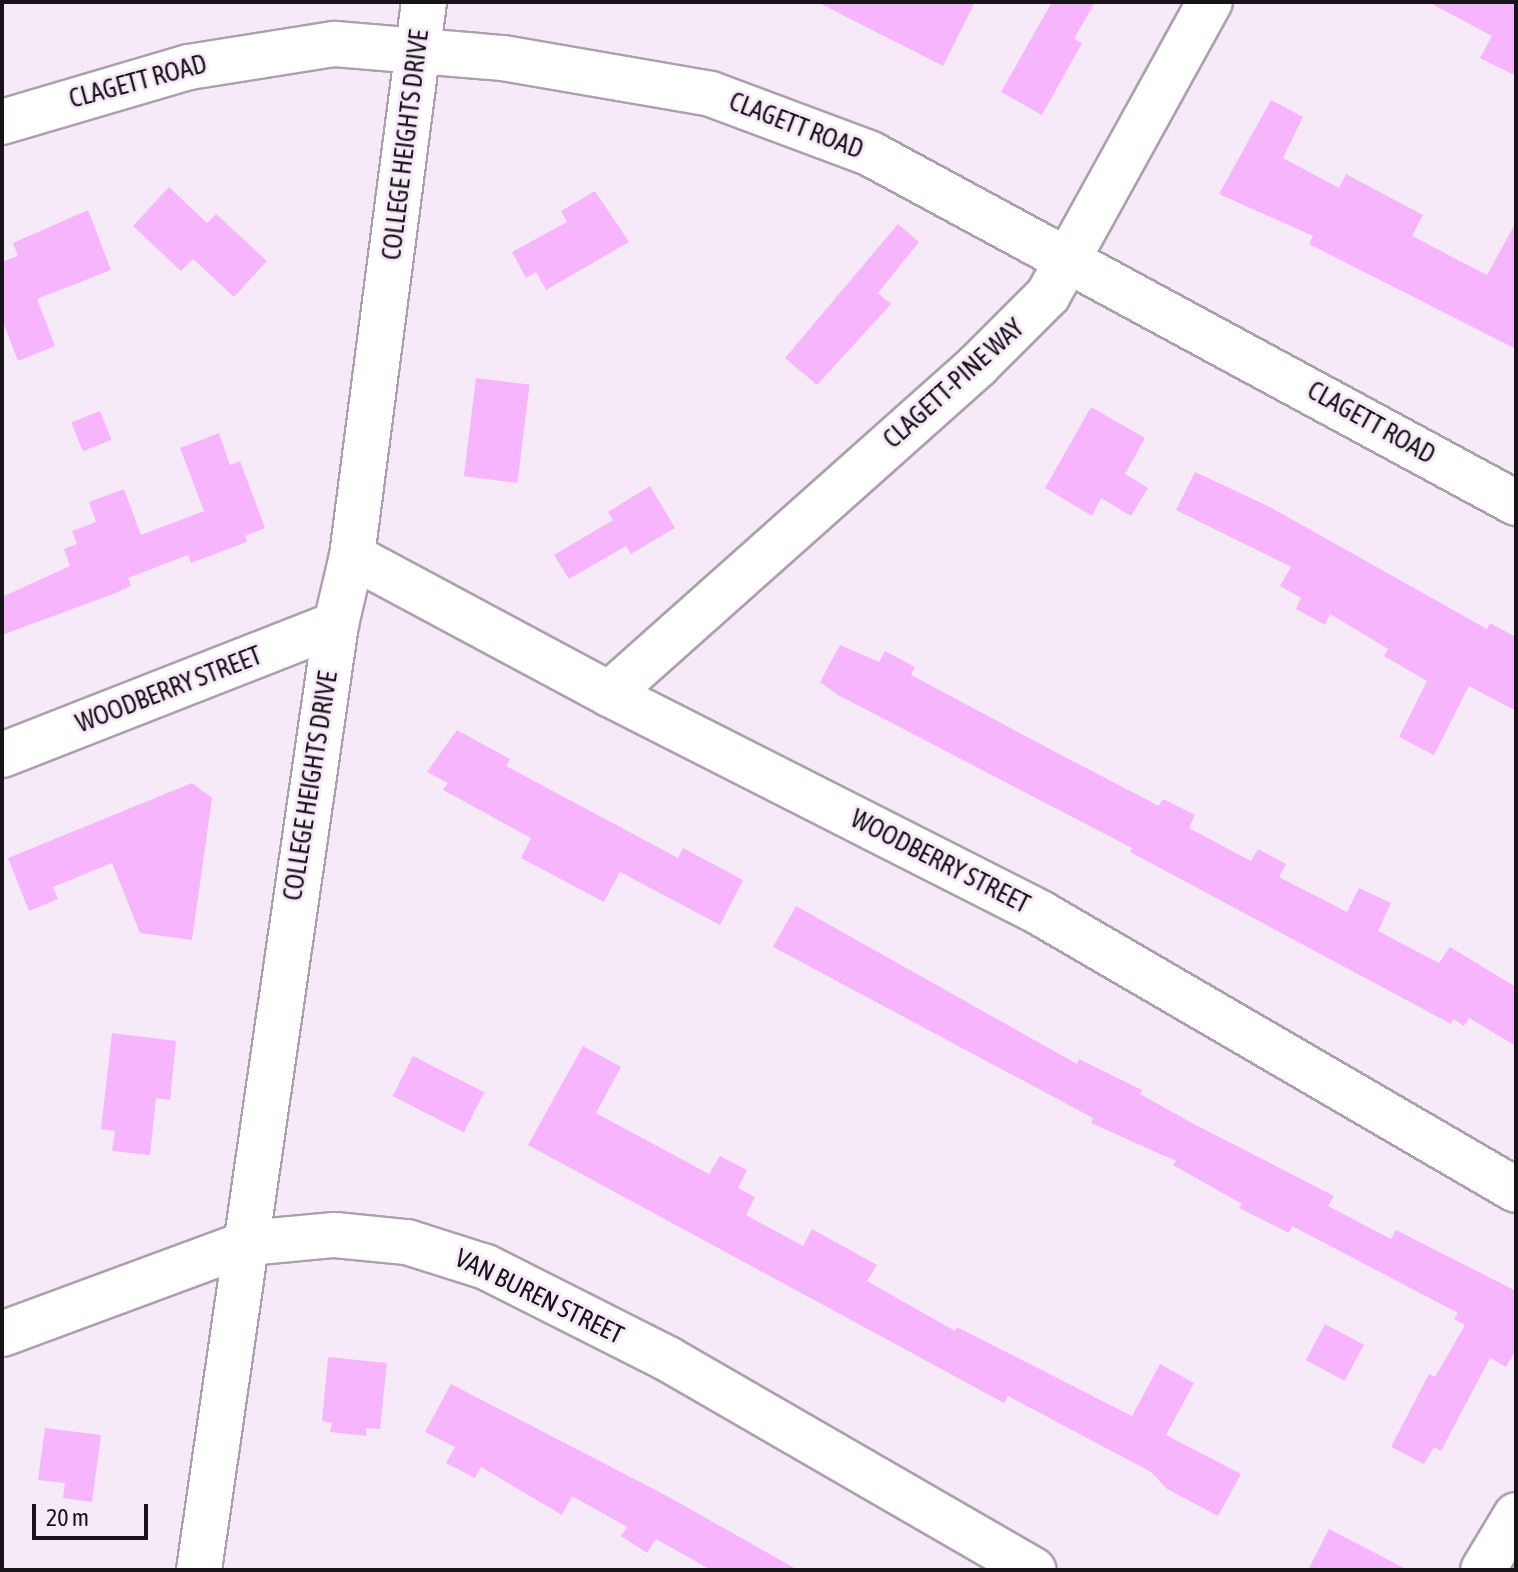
<!DOCTYPE html>
<style>
body{margin:0}
#map{position:relative;width:1518px;height:1572px;overflow:hidden;background:#f7eaf8;font-family:"Asap Condensed",sans-serif}
div>[style]{position:absolute}
.building>*{inset:0;background:#f7b5fd;transform-origin:0 0}
.roads{filter:drop-shadow(2px 0 #ada0ae) drop-shadow(-2px 0 #ada0ae) drop-shadow(0 2px #ada0ae) drop-shadow(0 -2px #ada0ae)}
.street>*{height:44px;margin:-22px;padding:0 22px;transform-origin:22px;border-radius:22px;background:#fff}
span{translate:-50% -50%;white-space:nowrap;text-align:center;line-height:1.15;-webkit-text-stroke:6px #f7eaf8;paint-order:stroke}
.street-label{font-size:26px;color:#181318}
.frame{position:absolute;inset:0;border:4px solid #181318;pointer-events:none}
.scale{position:absolute;left:32px;top:1504px;width:116px;height:36px;box-sizing:border-box;border:4px solid #181318;border-top:0;padding-left:10px;font-size:24px;line-height:28px;white-space:nowrap;color:#181318;-webkit-text-stroke:6px #f7eaf8;paint-order:stroke}
</style>
<div id="map">
<div class="building">
<div style="clip-path:polygon(817px 2px,975px 2px,943px 66px)"></div>
<div style="clip-path:polygon(1052px 2px,1095px 2px,1074px 39px,1082px 43px,1042px 115px,1001px 92px)"></div>
<div style="clip-path:polygon(1428px 2px,1516px 2px,1516px 76px,1480px 58px,1492px 36px)"></div>
<div style="clip-path:polygon(1271px 100px,1303px 117px,1283px 158px,1339px 188px,1346px 174px,1423px 215px,1412px 236px,1487px 275px,1516px 222px,1516px 349px,1309px 244px,1313px 236px,1219px 194px)"></div>
<div style="clip-path:polygon(169px 187px,207px 223px,216px 214px,267px 261px,234px 297px,193px 259px,181px 271px,133px 226px)"></div>
<div style="clip-path:polygon(595px 191px,629px 242px,546px 290px,536px 272px,526px 278px,512px 252px,567px 222px,561px 211px)"></div>
<div style="clip-path:polygon(88px 210px,111px 270px,37px 299px,55px 346px,18px 361px,2px 319px,2px 262px,18px 256px,13px 243px)"></div>
<div style="clip-path:polygon(898px 224px,919px 242px,878px 293px,891px 304px,817px 385px,785px 358px)"></div>
<div style="left:476px;top:378px;width:54px;height:99px;rotate:7deg"></div>
<div style="clip-path:polygon(1091px 407px,1145px 438px,1125px 474px,1148px 488px,1131px 516px,1101px 498px,1092px 516px,1045px 488px)"></div>
<div style="left:100px;top:411px;width:31px;height:31px;rotate:68deg"></div>
<div style="clip-path:polygon(219px 433px,230px 465px,240px 461px,265px 528px,245px 536px,247px 542px,191px 563px,188px 555px,128px 578px,131px 586px,113px 594px,2px 635px,2px 597px,70px 566px,64px 549px,77px 544px,72px 531px,96px 522px,89px 502px,124px 489px,141px 535px,204px 511px,180px 448px)"></div>
<div style="clip-path:polygon(1195px 472px,1268px 506px,1487px 629px,1490px 623px,1516px 637px,1516px 711px,1469px 686px,1434px 755px,1399px 737px,1427px 681px,1384px 656px,1388px 649px,1330px 614px,1325px 625px,1296px 609px,1301px 598px,1280px 586px,1291px 567px,1176px 510px)"></div>
<div style="clip-path:polygon(650px 486px,675px 528px,631px 554px,626px 546px,569px 579px,554px 555px,613px 520px,608px 512px)"></div>
<div style="clip-path:polygon(840px 645px,879px 662px,885px 651px,915px 667px,911px 675px,1065px 757px,1159px 806px,1163px 799px,1195px 815px,1189px 828px,1251px 861px,1258px 849px,1286px 864px,1279px 877px,1347px 912px,1359px 888px,1391px 903px,1378px 931px,1439px 963px,1450px 947px,1516px 987px,1516px 1046px,1469px 1018px,1464px 1026px,1453px 1019px,1451px 1024px,1130px 852px,1132px 848px,838px 695px,820px 682px)"></div>
<div style="clip-path:polygon(457px 730px,510px 759px,506px 766px,678px 858px,683px 848px,743px 880px,720px 925px,620px 872px,604px 902px,521px 858px,531px 838px,443px 790px,448px 783px,427px 772px)"></div>
<div style="clip-path:polygon(192px 783px,212px 798px,192px 940px,140px 933px,112px 863px,53px 887px,58px 899px,29px 911px,8px 858px)"></div>
<div style="clip-path:polygon(796px 906px,1077px 1064px,1079px 1059px,1142px 1090px,1140px 1094px,1194px 1124px,1334px 1196px,1328px 1206px,1391px 1239px,1396px 1230px,1516px 1291px,1516px 1350px,1506px 1367px,1490px 1358px,1441px 1451px,1434px 1447px,1424px 1464px,1391px 1447px,1429px 1374px,1435px 1377px,1465px 1325px,1454px 1319px,1458px 1313px,1292px 1226px,1289px 1233px,1239px 1208px,1242px 1204px,1173px 1165px,1176px 1161px,1091px 1123px,1093px 1118px,773px 947px)"></div>
<div style="clip-path:polygon(112px 1033px,176px 1041px,170px 1100px,156px 1098px,150px 1155px,112px 1151px,115px 1131px,101px 1129px)"></div>
<div style="clip-path:polygon(583px 1046px,621px 1067px,596px 1113px,709px 1174px,720px 1156px,747px 1170px,738px 1188px,755px 1197px,746px 1215px,803px 1246px,812px 1229px,877px 1265px,867px 1281px,955px 1331px,957px 1327px,1132px 1416px,1160px 1364px,1194px 1383px,1166px 1435px,1241px 1474px,1218px 1516px,1167px 1489px,1151px 1472px,1008px 1396px,1004px 1403px,528px 1145px)"></div>
<div style="left:413px;top:1056px;width:80px;height:45px;rotate:27deg"></div>
<div style="left:1325px;top:1324px;width:44px;height:41px;rotate:28deg"></div>
<div style="clip-path:polygon(328px 1357px,387px 1363px,380px 1429px,366px 1428px,366px 1436px,330px 1432px,332px 1423px,322px 1421px)"></div>
<div style="clip-path:polygon(451px 1384px,667px 1496px,798px 1570px,711px 1570px,656px 1539px,647px 1553px,621px 1536px,627px 1527px,572px 1496px,562px 1515px,481px 1467px,475px 1478px,446px 1463px,455px 1447px,425px 1432px)"></div>
<div style="clip-path:polygon(45px 1428px,101px 1435px,92px 1502px,63px 1498px,65px 1483px,38px 1480px)"></div>
<div style="clip-path:polygon(1329px 1529px,1408px 1570px,1308px 1570px)"></div>
</div>
<div class="roads">
<div class="street">
<div style="left:2px;top:122px;width:195px;rotate:-16.4deg"></div>
<div style="left:189px;top:67px;width:148px;rotate:-9deg"></div>
<div style="left:335px;top:44px;width:169px;rotate:4.8deg"></div>
<div style="left:503px;top:58px;width:211px;rotate:9.8deg"></div>
<div style="left:711px;top:94px;width:169px;rotate:20.5deg"></div>
<div style="left:869px;top:153px;width:736px;rotate:28.41deg"></div>
<div style="left:352px;top:556px;width:292px;rotate:28.2deg"></div>
<div style="left:609px;top:694px;width:486px;rotate:26.9deg"></div>
<div style="left:1042px;top:914px;width:548px;rotate:30.21deg"></div>
<div style="left:609px;top:694px;width:494px;rotate:-41.7deg"></div>
<div style="left:978px;top:365px;width:99px;rotate:-45deg"></div>
<div style="left:1048px;top:295px;width:335px;rotate:-61.1deg"></div>
<div style="left:2px;top:755px;width:359px;rotate:-21.4deg"></div>
<div style="left:2px;top:1334px;width:262px;rotate:-20.3deg"></div>
<div style="left:248px;top:1243px;width:87px;rotate:-5.3deg"></div>
<div style="left:335px;top:1235px;width:72px;rotate:5.6deg"></div>
<div style="left:407px;top:1242px;width:83px;rotate:17.6deg"></div>
<div style="left:486px;top:1267px;width:204px;rotate:26.8deg"></div>
<div style="left:668px;top:1359px;width:422px;rotate:30deg"></div>
<div style="left:199px;top:1570px;width:956px;rotate:-81.76deg"></div>
<div style="left:336px;top:624px;width:70px;rotate:-76.8deg"></div>
<div style="left:352px;top:556px;width:559px;rotate:-82.6deg"></div>
<div style="left:1483px;top:1570px;width:64px;rotate:-59deg"></div>
</div>
</div>
<div class="street-label">
<span style="left:138px;top:82px;rotate:-15deg">CLAGETT ROAD</span>
<span style="left:796px;top:126px;rotate:21deg">CLAGETT ROAD</span>
<span style="left:406px;top:145px;rotate:-83deg">COLLEGE HEIGHTS DRIVE</span>
<span style="left:954px;top:384px;rotate:-42deg">CLAGETT-PINE WAY</span>
<span style="left:1371px;top:423px;rotate:29deg">CLAGETT ROAD</span>
<span style="left:169px;top:690px;rotate:-21deg">WOODBERRY STREET</span>
<span style="left:311px;top:786px;rotate:-81deg">COLLEGE HEIGHTS DRIVE</span>
<span style="left:940px;top:862px;rotate:27deg">WOODBERRY STREET</span>
<span style="left:539px;top:1297px;rotate:26deg">VAN BUREN STREET</span>
</div>
<div class="frame"></div>
<div class="scale">20 m</div>
</div>
